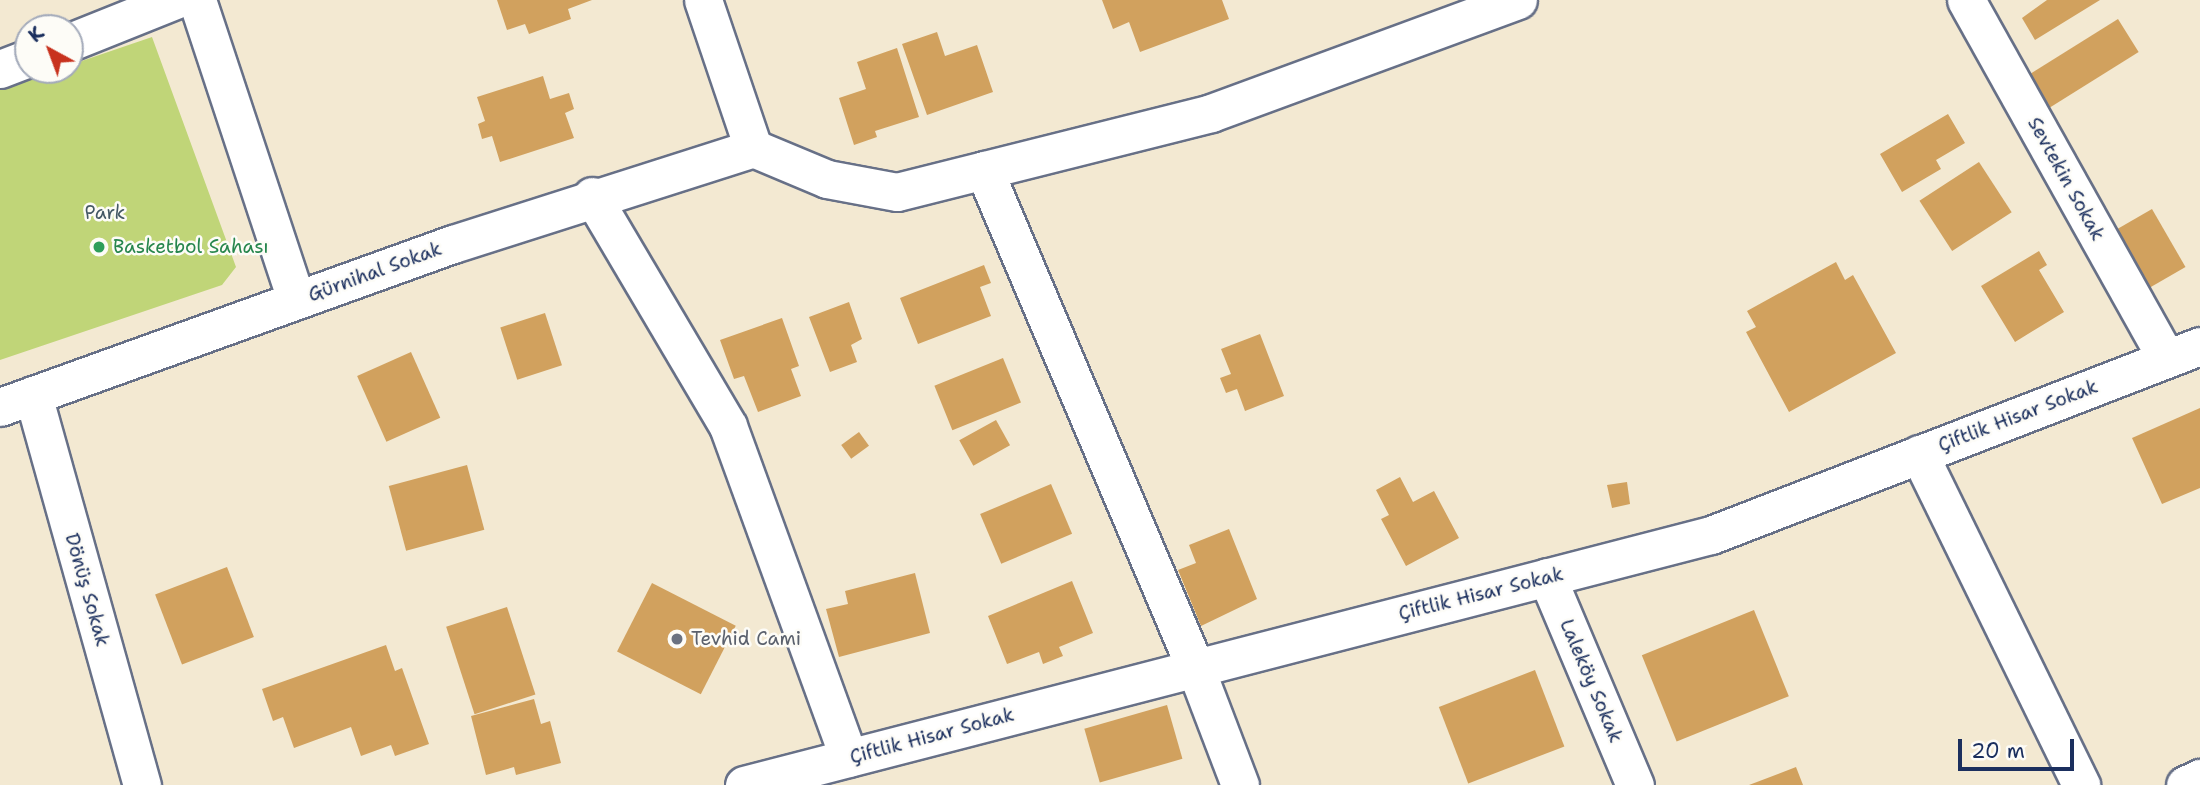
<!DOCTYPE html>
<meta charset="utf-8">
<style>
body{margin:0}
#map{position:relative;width:2200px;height:785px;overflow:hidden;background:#f3e9d2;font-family:"Shantell Sans",sans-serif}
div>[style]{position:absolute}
.green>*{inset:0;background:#c0d578}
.building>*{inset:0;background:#d1a15e;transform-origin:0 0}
.roads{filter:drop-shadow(2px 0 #677087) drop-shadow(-2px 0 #677087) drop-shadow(0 2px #677087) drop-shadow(0 -2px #677087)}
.minor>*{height:37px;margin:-18.5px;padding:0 18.5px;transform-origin:18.5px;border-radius:18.5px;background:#fff}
.dots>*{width:19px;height:19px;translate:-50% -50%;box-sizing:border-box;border:4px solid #fdfcf7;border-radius:50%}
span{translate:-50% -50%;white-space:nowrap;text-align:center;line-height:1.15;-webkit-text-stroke:5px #fdfcf7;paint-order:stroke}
.street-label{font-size:19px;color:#1b2f5e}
.park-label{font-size:19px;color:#445864}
.leisure-label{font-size:19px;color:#27864d}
.left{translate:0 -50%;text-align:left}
.worship-label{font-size:19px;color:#5b616d}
.north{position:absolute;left:14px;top:14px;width:70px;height:70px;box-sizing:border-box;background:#fdfcf7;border:2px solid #a3aaba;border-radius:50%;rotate:319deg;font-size:19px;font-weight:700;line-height:28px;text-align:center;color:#1b2f5e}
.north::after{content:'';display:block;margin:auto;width:24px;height:32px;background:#c8321e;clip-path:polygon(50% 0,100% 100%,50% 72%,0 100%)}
.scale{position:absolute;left:1958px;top:739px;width:116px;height:32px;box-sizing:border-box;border:4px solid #1b2f5e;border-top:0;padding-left:9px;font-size:21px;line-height:24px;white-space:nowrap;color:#1b2f5e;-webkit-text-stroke:5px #fdfcf7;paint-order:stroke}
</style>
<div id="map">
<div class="green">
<div style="clip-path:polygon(152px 37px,236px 267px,222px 285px,0 360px,0 88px,55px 70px,70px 70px,70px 65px)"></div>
</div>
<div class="building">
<div style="clip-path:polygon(497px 0,592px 0,568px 9px,571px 19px,529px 34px,525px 24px,507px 30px)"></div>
<div style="clip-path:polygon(1102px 0,1222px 0,1229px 19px,1140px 52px,1129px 22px,1113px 29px)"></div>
<div style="clip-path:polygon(2047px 0,2100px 0,2035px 40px,2022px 18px)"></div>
<div style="left:2118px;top:19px;width:39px;height:107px;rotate:58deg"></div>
<div style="clip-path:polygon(937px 32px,945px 56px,977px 45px,993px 92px,927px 115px,902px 44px)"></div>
<div style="clip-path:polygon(897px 48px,919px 117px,875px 131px,877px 137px,854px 145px,839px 98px,866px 89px,857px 62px)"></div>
<div style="clip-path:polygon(543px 76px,550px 99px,569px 93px,574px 109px,565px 113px,574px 138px,500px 162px,492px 136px,482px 139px,478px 124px,485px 121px,477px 97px)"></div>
<div style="clip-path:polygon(1948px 114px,1965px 143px,1936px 160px,1941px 169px,1902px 192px,1880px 154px)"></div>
<div style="left:1979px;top:162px;width:60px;height:71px;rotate:57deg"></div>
<div style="left:2152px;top:209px;width:67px;height:58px;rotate:60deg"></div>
<div style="clip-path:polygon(2039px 251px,2047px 265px,2039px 270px,2064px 312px,2015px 342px,1981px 286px)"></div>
<div style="clip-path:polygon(1836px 262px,1845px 280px,1853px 275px,1896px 353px,1789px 412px,1746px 332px,1756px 327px,1747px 311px)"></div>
<div style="clip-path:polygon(984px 265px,991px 283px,980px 287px,991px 316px,918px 344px,900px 298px)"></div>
<div style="clip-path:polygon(849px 302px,862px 339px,851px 345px,857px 362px,830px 372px,809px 317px)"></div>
<div style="left:545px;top:313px;width:55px;height:47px;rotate:72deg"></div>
<div style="clip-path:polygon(782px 318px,799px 366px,791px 369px,801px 396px,758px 412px,744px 376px,734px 379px,720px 340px)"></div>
<div style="clip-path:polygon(1260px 334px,1284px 396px,1245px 411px,1237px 389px,1226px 393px,1220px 378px,1231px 374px,1221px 349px)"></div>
<div style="left:411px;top:352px;width:72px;height:59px;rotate:66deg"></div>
<div style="left:1003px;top:358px;width:48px;height:74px;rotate:68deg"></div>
<div style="clip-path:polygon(2200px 408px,2200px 488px,2162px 504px,2132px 438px)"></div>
<div style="left:996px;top:420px;width:29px;height:42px;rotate:61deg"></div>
<div style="left:859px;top:432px;width:17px;height:22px;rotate:54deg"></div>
<div style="left:467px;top:465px;width:67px;height:81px;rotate:75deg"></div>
<div style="clip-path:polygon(1400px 477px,1413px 502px,1434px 491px,1459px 538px,1406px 566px,1381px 519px,1389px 515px,1376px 490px)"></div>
<div style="clip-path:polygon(1627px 482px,1630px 504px,1612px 508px,1607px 485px)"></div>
<div style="left:1051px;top:484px;width:54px;height:77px;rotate:67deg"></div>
<div style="clip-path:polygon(1229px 529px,1257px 599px,1201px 626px,1178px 570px,1196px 563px,1189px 545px)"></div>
<div style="left:227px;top:567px;width:75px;height:77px;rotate:69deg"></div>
<div style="clip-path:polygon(915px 573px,930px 633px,839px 657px,826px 609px,848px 604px,845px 591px)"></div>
<div style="clip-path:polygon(1072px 581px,1093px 633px,1059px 647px,1063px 656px,1043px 664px,1039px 652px,1007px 664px,988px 616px)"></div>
<div style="left:652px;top:583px;width:94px;height:77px;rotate:27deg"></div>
<div style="left:507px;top:607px;width:92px;height:64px;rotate:72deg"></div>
<div style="left:1754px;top:610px;width:93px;height:121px;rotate:68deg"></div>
<div style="clip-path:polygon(386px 645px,395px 671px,402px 668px,429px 744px,395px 756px,391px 745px,361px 756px,351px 727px,294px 748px,283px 717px,273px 721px,262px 689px)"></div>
<div style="left:1535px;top:670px;width:82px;height:103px;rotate:69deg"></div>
<div style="clip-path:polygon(534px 699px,541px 724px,550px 721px,561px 763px,516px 775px,514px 767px,486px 775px,471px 716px)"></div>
<div style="left:1167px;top:705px;width:56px;height:86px;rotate:74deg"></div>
<div style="clip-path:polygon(1796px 767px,1803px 785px,1749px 785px)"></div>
</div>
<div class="roads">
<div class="minor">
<div style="left:197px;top:0;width:316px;rotate:71.7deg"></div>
<div style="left:703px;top:0;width:156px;rotate:71.3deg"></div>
<div style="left:753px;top:148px;width:80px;rotate:22.7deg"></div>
<div style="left:827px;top:179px;width:71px;rotate:10.5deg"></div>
<div style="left:897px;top:192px;width:324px;rotate:-14.1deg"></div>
<div style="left:1211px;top:113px;width:327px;rotate:-20.2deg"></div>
<div style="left:1966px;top:0;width:410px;rotate:60.8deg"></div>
<div style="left:70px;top:42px;width:113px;rotate:-21.8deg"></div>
<div style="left:0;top:69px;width:30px;rotate:-21deg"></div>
<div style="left:984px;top:170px;width:540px;rotate:67deg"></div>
<div style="left:1195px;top:667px;width:126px;rotate:69.1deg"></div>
<div style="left:592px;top:196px;width:267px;rotate:59.4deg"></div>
<div style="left:728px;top:426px;width:353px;rotate:70deg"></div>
<div style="left:33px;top:395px;width:405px;rotate:74.4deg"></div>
<div style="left:0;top:407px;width:481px;rotate:-19.8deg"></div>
<div style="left:453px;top:244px;width:315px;rotate:-17.7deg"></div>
<div style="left:1919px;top:454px;width:369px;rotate:63.9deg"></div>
<div style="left:1547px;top:577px;width:226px;rotate:67.1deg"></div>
<div style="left:744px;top:785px;width:999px;rotate:-14.5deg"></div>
<div style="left:1711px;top:535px;width:524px;rotate:-21.13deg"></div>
<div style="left:2185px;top:785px;width:17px;rotate:-25deg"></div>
</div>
</div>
<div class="dots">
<div style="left:99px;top:247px;background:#2e9e5b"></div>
<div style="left:677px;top:639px;background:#6b7280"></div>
</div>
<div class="street-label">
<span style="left:2066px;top:179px;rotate:61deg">Sevtekin Sokak</span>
<span style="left:375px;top:272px;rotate:-20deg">Gürnihal Sokak</span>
<span style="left:2018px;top:416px;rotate:-21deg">Çiftlik Hisar Sokak</span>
<span style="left:87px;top:590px;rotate:74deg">Dönüş Sokak</span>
<span style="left:1481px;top:594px;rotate:-14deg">Çiftlik Hisar Sokak</span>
<span style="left:1591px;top:681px;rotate:67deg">Laleköy Sokak</span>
<span style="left:932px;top:736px;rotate:-15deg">Çiftlik Hisar Sokak</span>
</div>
<div class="park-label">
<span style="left:105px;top:213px">Park</span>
</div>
<div class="leisure-label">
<span class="left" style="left:113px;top:247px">Basketbol Sahası</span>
</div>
<div class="worship-label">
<span class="left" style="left:691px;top:639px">Tevhid Cami</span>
</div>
<div class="north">K</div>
<div class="scale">20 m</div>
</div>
